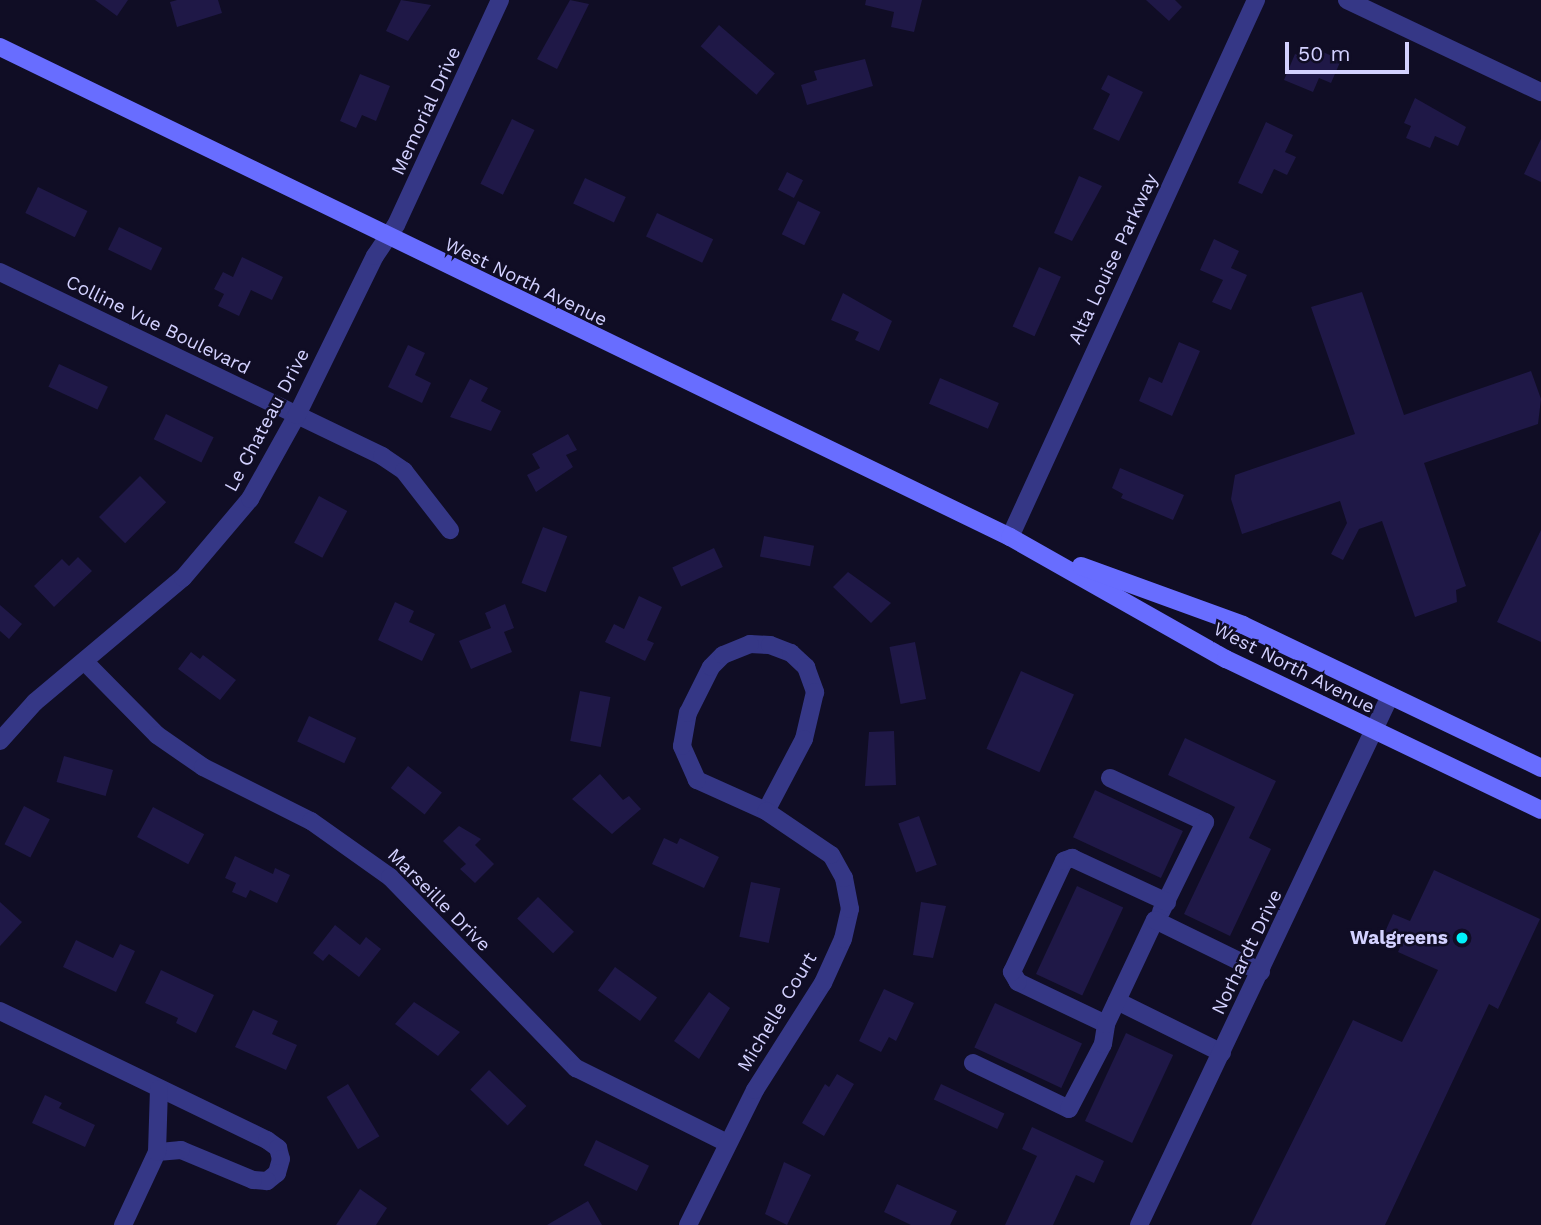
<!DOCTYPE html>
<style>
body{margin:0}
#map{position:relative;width:1541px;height:1225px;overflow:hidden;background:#100d25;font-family:"Work Sans",sans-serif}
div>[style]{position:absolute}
.building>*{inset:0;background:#1f1847;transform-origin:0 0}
.street>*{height:18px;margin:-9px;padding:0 9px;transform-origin:9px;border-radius:9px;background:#353786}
.secondary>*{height:18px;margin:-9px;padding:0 9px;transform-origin:9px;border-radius:9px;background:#686dff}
.dots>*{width:19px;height:19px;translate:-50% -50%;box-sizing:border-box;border:4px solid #100d25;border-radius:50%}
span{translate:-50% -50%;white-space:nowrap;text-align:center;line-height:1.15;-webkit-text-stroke:5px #100d25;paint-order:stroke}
.street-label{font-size:19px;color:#d3d1ff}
.poi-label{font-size:19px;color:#d3d1ff;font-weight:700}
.right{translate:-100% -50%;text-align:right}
.scale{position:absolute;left:1285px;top:42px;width:124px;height:32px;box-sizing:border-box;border:4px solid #d3d1ff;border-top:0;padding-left:9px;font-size:21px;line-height:24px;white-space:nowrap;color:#d3d1ff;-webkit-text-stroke:5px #100d25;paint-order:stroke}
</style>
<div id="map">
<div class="building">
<div style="clip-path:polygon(95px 0,128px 0,117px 16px)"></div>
<div style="clip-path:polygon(177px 0,218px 0,222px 13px,177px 27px,170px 2px)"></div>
<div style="clip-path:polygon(401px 0,431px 5px,408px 41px,386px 31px)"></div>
<div style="clip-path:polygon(570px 0,589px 4px,557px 69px,537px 59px)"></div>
<div style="clip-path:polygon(866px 0,922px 0,914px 32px,891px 27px,894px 12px,865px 5px)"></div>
<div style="clip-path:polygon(1146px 0,1175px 0,1182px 7px,1169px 21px)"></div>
<div style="left:719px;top:25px;width:74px;height:28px;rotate:41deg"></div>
<div style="clip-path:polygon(1305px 44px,1341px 60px,1331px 83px,1319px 78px,1313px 92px,1284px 80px,1295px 54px,1300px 56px)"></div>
<div style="clip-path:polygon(865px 59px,873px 86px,807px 105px,801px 85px,817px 80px,814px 71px)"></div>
<div style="clip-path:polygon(360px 74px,390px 86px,376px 121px,362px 115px,356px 128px,340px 121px)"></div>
<div style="clip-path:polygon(1108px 75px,1143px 92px,1119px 141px,1093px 129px,1110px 94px,1101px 89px)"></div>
<div style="clip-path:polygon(1415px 98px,1466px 127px,1458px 146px,1435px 136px,1430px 148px,1406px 138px,1411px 126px,1404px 123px)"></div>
<div style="left:512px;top:119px;width:25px;height:72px;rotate:26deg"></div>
<div style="clip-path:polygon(1266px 122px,1293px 135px,1285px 152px,1296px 157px,1287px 175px,1274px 169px,1262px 194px,1238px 183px)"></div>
<div style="clip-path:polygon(1541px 139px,1541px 182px,1524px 174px)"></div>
<div style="left:787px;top:172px;width:18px;height:20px;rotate:27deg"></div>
<div style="clip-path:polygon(1079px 176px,1102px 186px,1072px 241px,1054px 233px)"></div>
<div style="left:585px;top:178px;width:45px;height:28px;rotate:25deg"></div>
<div style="left:38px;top:187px;width:55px;height:29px;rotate:26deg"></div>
<div style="left:798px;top:201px;width:25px;height:37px;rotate:26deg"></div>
<div style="left:657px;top:213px;width:62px;height:26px;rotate:25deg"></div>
<div style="left:119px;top:227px;width:48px;height:25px;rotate:26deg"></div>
<div style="clip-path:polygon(1214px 239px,1239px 251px,1231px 268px,1247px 275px,1231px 310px,1212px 302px,1223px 280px,1200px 270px)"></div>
<div style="clip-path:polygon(242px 257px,283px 277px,272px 300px,251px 290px,239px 316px,218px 306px,224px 294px,214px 289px,223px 272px,233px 277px)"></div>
<div style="left:1039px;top:267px;width:24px;height:65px;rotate:24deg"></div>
<div style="clip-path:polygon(1362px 292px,1404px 415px,1531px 371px,1541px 399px,1538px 424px,1424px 463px,1466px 586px,1456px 590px,1457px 602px,1415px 617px,1382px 521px,1359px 529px,1343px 560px,1331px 554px,1347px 523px,1340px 501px,1242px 534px,1231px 499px,1235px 475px,1355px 434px,1311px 307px)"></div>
<div style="clip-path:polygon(843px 293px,892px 321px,879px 351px,855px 340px,859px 332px,831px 320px)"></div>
<div style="clip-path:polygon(1179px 342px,1200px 351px,1172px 416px,1139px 401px,1149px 377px,1162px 383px)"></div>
<div style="clip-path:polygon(408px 345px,425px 353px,415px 375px,431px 383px,422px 403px,388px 387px)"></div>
<div style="left:59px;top:364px;width:54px;height:25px;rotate:25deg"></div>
<div style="left:940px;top:378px;width:64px;height:28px;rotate:23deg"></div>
<div style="clip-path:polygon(470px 379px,488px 388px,481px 401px,501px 411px,491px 431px,450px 417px)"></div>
<div style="left:166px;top:414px;width:53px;height:28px;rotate:26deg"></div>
<div style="clip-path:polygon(568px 434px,577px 450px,566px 455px,573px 467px,536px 492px,527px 475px,540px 468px,532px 454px)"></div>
<div style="clip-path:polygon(1120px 468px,1184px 495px,1173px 520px,1121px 498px,1123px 494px,1112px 488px)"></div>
<div style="left:140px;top:476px;width:37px;height:58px;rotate:45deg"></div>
<div style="left:319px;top:496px;width:32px;height:53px;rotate:28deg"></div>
<div style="left:543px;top:527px;width:26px;height:60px;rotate:21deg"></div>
<div style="clip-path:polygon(1541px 530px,1541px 642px,1497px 622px)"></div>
<div style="left:764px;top:536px;width:51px;height:21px;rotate:11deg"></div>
<div style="left:714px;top:548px;width:21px;height:46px;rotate:65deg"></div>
<div style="clip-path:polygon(78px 557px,92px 571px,54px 607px,34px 586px,62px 559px,69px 566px)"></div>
<div style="clip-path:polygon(848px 572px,891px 603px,871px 623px,833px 587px)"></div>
<div style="clip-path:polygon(639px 596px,662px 607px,647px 640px,654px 643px,645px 661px,605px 642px,614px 624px,624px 629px)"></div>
<div style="clip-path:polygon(395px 602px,414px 611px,409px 622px,435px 634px,422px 661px,378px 640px)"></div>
<div style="clip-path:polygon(505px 604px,514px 628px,504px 632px,512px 652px,471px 669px,459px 641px,491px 628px,485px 613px)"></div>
<div style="clip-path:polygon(0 605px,22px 624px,9px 639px,0 631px)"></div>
<div style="left:915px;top:642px;width:58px;height:26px;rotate:79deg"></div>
<div style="clip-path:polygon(191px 652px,200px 659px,203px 655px,236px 680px,220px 700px,178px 669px)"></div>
<div style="left:1021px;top:671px;width:58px;height:85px;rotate:24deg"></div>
<div style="left:580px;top:691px;width:31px;height:51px;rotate:11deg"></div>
<div style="left:309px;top:716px;width:52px;height:28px;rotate:25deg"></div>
<div style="clip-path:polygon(894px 731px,896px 785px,865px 786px,869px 732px)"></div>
<div style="clip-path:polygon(1185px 738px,1276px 781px,1249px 838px,1271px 849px,1230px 936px,1184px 914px,1235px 807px,1168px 775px)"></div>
<div style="left:64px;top:756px;width:51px;height:27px;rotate:16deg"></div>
<div style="left:408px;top:766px;width:43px;height:28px;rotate:38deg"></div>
<div style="clip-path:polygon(600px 774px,623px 800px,629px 796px,641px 809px,612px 834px,572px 799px)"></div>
<div style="left:1095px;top:790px;width:97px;height:52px;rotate:25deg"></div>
<div style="left:24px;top:806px;width:29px;height:43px;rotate:27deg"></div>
<div style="left:153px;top:807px;width:58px;height:34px;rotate:28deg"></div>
<div style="left:919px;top:816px;width:52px;height:22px;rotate:70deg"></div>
<div style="clip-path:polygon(459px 826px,481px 839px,475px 845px,494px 864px,475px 883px,460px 869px,466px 864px,443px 841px)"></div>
<div style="clip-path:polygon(664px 838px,677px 844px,680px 838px,719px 857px,704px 888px,652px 864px)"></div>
<div style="clip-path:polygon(235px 856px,273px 874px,275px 868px,290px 875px,277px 903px,250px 890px,246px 898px,232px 892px,236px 883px,225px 878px)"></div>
<div style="clip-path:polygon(1434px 870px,1540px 919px,1498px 1009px,1489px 1004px,1385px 1225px,1251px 1225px,1353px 1020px,1402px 1042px,1438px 970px,1398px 952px,1402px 943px,1384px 934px,1393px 914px,1410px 921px)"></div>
<div style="left:751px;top:882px;width:30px;height:56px;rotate:12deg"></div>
<div style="left:1077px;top:886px;width:51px;height:97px;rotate:25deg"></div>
<div style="left:538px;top:897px;width:50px;height:30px;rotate:44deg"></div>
<div style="clip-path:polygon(0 902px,22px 922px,0 946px)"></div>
<div style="clip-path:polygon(921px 902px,946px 906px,933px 958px,913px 955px)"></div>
<div style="clip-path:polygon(335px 925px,360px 945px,366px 937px,381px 949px,359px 977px,329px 954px,323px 961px,313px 953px)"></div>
<div style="clip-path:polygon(76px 940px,113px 958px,120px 944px,135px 951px,116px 992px,63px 967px)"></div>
<div style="left:615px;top:967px;width:52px;height:29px;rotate:36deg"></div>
<div style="clip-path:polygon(161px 970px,214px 995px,196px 1033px,176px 1023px,178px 1018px,145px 1003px)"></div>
<div style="clip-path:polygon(884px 989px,914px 1003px,896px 1041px,889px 1037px,881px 1052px,859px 1041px)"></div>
<div style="clip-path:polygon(709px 992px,730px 1008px,699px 1059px,674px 1041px)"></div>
<div style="clip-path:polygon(414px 1002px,460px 1032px,438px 1056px,395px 1024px)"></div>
<div style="left:995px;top:1003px;width:96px;height:49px;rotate:25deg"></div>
<div style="clip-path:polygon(253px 1010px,278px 1021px,272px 1034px,297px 1045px,286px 1070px,235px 1047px)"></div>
<div style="left:1126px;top:1033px;width:52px;height:97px;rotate:25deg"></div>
<div style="left:489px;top:1070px;width:52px;height:27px;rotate:44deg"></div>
<div style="clip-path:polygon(837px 1074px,854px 1084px,824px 1136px,802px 1123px,825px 1084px,829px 1087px)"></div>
<div style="left:348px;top:1084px;width:61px;height:25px;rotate:59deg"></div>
<div style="left:941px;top:1084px;width:70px;height:17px;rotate:25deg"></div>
<div style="clip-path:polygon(45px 1095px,62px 1103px,59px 1108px,95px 1125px,85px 1147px,32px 1123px)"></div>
<div style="clip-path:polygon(1032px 1127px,1104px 1161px,1094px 1183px,1076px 1175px,1053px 1225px,1005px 1225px,1037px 1156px,1022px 1149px)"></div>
<div style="left:596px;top:1140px;width:59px;height:28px;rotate:26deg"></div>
<div style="clip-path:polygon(784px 1162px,811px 1175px,787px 1225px,765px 1214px)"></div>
<div style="clip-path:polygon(897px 1184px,957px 1211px,950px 1225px,911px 1225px,884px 1212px)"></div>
<div style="clip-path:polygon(360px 1189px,387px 1208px,376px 1225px,336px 1225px)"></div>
<div style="clip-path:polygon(588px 1201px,602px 1225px,547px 1225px)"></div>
</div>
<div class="street">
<div style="left:1347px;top:0;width:215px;rotate:25.4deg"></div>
<div style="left:0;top:272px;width:424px;rotate:25.7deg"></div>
<div style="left:382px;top:456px;width:27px;rotate:34deg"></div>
<div style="left:404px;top:471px;width:75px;rotate:52.1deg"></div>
<div style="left:1010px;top:537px;width:591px;rotate:-65.39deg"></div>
<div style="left:750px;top:644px;width:20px;rotate:3deg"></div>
<div style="left:770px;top:645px;width:22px;rotate:21deg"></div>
<div style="left:791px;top:653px;width:21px;rotate:43deg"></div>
<div style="left:806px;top:667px;width:27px;rotate:70deg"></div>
<div style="left:815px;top:692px;width:48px;rotate:103.2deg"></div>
<div style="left:804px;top:739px;width:81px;rotate:117.8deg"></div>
<div style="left:766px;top:811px;width:76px;rotate:-155.8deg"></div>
<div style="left:697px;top:780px;width:37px;rotate:-114deg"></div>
<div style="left:682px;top:746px;width:34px;rotate:-80deg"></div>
<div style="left:688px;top:713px;width:51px;rotate:-63.4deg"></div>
<div style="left:711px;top:667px;width:17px;rotate:-45deg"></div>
<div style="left:723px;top:655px;width:29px;rotate:-22deg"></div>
<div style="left:86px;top:663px;width:101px;rotate:45.4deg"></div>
<div style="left:157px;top:735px;width:56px;rotate:34.8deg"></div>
<div style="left:203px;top:767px;width:121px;rotate:26.6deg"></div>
<div style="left:311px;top:821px;width:97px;rotate:35.3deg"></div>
<div style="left:390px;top:877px;width:267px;rotate:45.8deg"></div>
<div style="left:576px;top:1068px;width:169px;rotate:26.4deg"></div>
<div style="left:0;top:741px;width:52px;rotate:-48.1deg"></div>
<div style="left:35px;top:702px;width:193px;rotate:-40deg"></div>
<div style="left:183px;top:578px;width:104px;rotate:-49.7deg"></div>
<div style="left:250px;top:499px;width:96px;rotate:-60.8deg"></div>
<div style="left:297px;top:415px;width:177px;rotate:-63.9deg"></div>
<div style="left:375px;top:256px;width:37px;rotate:-56deg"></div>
<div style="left:396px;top:225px;width:248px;rotate:-65.2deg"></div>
<div style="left:1110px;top:778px;width:105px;rotate:24.9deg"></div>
<div style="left:1205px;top:822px;width:100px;rotate:116.1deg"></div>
<div style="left:1117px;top:1001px;width:117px;rotate:26.3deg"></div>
<div style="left:0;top:1011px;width:297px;rotate:25.8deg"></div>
<div style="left:267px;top:1140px;width:14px;rotate:36deg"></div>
<div style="left:278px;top:1148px;width:11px;rotate:75deg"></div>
<div style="left:281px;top:1159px;width:15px;rotate:106deg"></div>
<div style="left:277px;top:1173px;width:13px;rotate:141deg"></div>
<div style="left:267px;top:1181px;width:14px;rotate:-176deg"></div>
<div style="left:253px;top:1180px;width:78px;rotate:-157.4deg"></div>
<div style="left:181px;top:1150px;width:24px;rotate:175deg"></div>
<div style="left:1106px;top:1024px;width:98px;rotate:-154.5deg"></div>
<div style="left:1018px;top:982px;width:12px;rotate:-121deg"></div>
<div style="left:1012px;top:972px;width:123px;rotate:-64.9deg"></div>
<div style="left:1064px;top:861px;width:9px;rotate:-21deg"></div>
<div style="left:1072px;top:858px;width:105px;rotate:24.9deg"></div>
<div style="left:973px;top:1063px;width:106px;rotate:25.6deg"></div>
<div style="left:1069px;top:1109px;width:73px;rotate:-62.4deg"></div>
<div style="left:1103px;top:1044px;width:20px;rotate:-81deg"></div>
<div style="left:1106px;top:1024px;width:115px;rotate:-64.8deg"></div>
<div style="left:1155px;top:920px;width:118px;rotate:26.1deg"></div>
<div style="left:123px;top:1225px;width:81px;rotate:-65deg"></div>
<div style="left:157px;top:1152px;width:63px;rotate:-88.2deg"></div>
<div style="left:688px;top:1225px;width:151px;rotate:-63.6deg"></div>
<div style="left:755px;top:1090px;width:127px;rotate:-57.6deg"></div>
<div style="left:823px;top:983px;width:48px;rotate:-65.6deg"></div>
<div style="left:843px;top:939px;width:31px;rotate:-77deg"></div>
<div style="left:850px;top:909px;width:32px;rotate:-101deg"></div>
<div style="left:844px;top:878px;width:26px;rotate:-119deg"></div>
<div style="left:831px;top:855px;width:78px;rotate:-145.9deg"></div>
<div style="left:1139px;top:1225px;width:586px;rotate:-64.62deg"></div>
</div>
<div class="secondary">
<div style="left:0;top:47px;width:1123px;rotate:25.88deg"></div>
<div style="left:1010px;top:537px;width:248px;rotate:29.5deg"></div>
<div style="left:1226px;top:659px;width:349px;rotate:25.6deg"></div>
<div style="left:1081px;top:566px;width:172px;rotate:20deg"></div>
<div style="left:1243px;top:625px;width:331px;rotate:25.6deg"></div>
</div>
<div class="dots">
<div style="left:1462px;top:938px;background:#00f2fc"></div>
</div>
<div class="street-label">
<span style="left:426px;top:111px;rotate:-65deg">Memorial Drive</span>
<span style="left:1113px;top:259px;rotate:-65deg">Alta Louise Parkway</span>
<span style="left:526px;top:282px;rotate:26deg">West North Avenue</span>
<span style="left:158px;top:325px;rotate:26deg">Colline Vue Boulevard</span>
<span style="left:267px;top:420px;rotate:-62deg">Le Chateau Drive</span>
<span style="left:1294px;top:668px;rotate:27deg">West North Avenue</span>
<span style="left:439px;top:900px;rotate:45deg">Marseille Drive</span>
<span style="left:1247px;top:952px;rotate:-64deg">Norhardt Drive</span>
<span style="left:777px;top:1012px;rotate:-59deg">Michelle Court</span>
</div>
<div class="poi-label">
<span class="right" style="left:1448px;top:938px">Walgreens</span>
</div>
<div class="scale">50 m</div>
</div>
